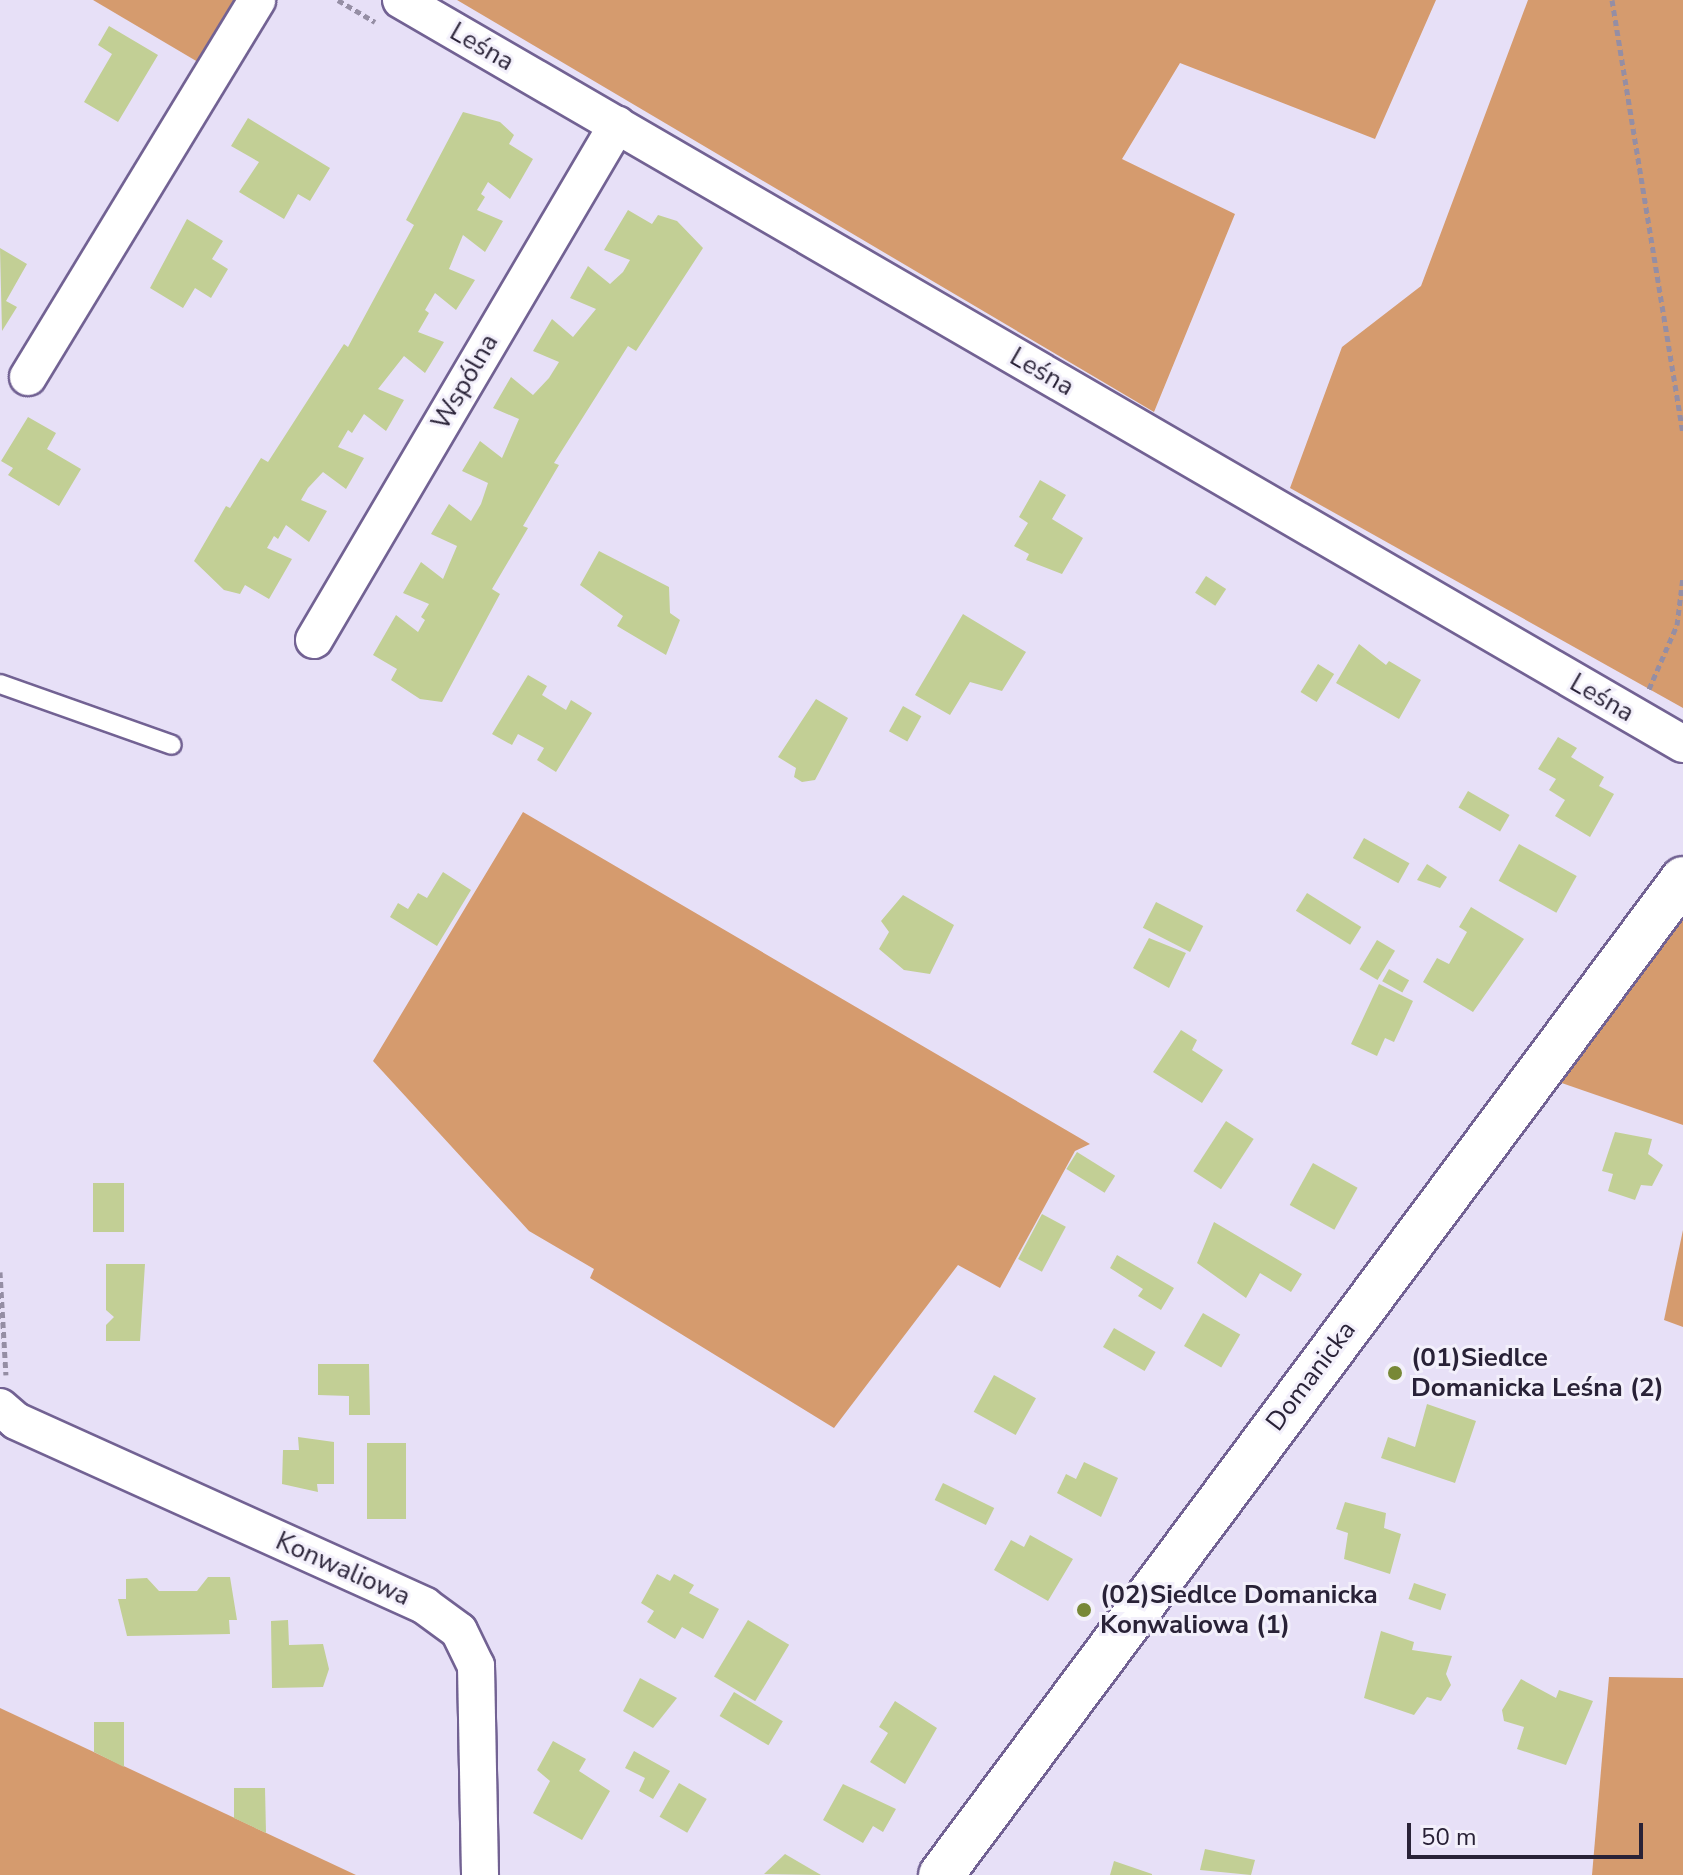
<!DOCTYPE html>
<meta charset="utf-8">
<style>
body{margin:0}
#map{position:relative;width:1683px;height:1875px;overflow:hidden;background:#e7e0f7;font-family:"Nunito Sans",sans-serif}
div>[style]{position:absolute}
.forest>*{inset:0;background:#d59b6e}
.building>*{inset:0;background:#c2cf95;transform-origin:0 0}
.path>*{height:5px;margin-top:-2.5px;transform-origin:0;background:repeating-linear-gradient(90deg,#958ea4 0 6px,transparent 0 10px)}
.roads{filter:drop-shadow(2px 0 #726293) drop-shadow(-2px 0 #726293) drop-shadow(0 2px #726293) drop-shadow(0 -2px #726293)}
.lane>*{height:18px;margin:-9px;padding:0 9px;transform-origin:9px;border-radius:9px;background:#fff}
.street>*{height:36px;margin:-18px;padding:0 18px;transform-origin:18px;border-radius:18px;background:#fff}
.secondary>*{height:44px;margin:-22px;padding:0 22px;transform-origin:22px;border-radius:22px;background:#fff}
.dots>*{width:22px;height:22px;translate:-50% -50%;box-sizing:border-box;border:4px solid #f3f0fb;border-radius:50%}
span{translate:-50% -50%;white-space:nowrap;text-align:center;line-height:1.15;-webkit-text-stroke:6px #f3f0fb;paint-order:stroke}
.street-label{font-size:26px;color:#292237}
.poi-label{font-size:26px;color:#292237;font-weight:700}
.left{translate:0 -50%;text-align:left}
.scale{position:absolute;left:1407px;top:1823px;width:236px;height:36px;box-sizing:border-box;border:4px solid #292237;border-top:0;padding-left:10px;font-size:24px;line-height:28px;white-space:nowrap;color:#292237;-webkit-text-stroke:6px #f3f0fb;paint-order:stroke}
</style>
<div id="map">
<div class="forest">
<div style="clip-path:polygon(93px 0,241px 0,203px 65px)"></div>
<div style="clip-path:polygon(457px 0,1436px 0,1375px 139px,1180px 63px,1122px 159px,1235px 214px,1154px 412px)"></div>
<div style="clip-path:polygon(1528px 0,1683px 0,1683px 708px,1290px 488px,1342px 347px,1421px 286px)"></div>
<div style="clip-path:polygon(523px 812px,1090px 1144px,1075px 1151px,1000px 1288px,958px 1265px,834px 1428px,590px 1278px,594px 1269px,529px 1231px,373px 1061px)"></div>
<div style="clip-path:polygon(1683px 903px,1683px 1125px,1553px 1080px)"></div>
<div style="clip-path:polygon(1683px 1230px,1683px 1327px,1664px 1320px)"></div>
<div style="clip-path:polygon(1609px 1677px,1683px 1678px,1683px 1875px,1592px 1875px)"></div>
<div style="clip-path:polygon(0 1708px,356px 1875px,0 1875px)"></div>
</div>
<div class="building">
<div style="clip-path:polygon(109px 26px,158px 55px,118px 122px,84px 102px,112px 54px,98px 45px)"></div>
<div style="clip-path:polygon(463px 112px,500px 122px,514px 135px,509px 144px,533px 159px,510px 199px,488px 182px,481px 194px,485px 197px,477px 210px,503px 221px,485px 252px,463px 235px,449px 269px,475px 280px,456px 310px,435px 293px,425px 310px,429px 313px,418px 332px,444px 342px,425px 373px,404px 356px,378px 389px,404px 400px,386px 431px,364px 414px,352px 433px,348px 430px,338px 447px,364px 458px,346px 489px,323px 472px,308px 488px,301px 500px,327px 511px,309px 542px,286px 525px,278px 539px,274px 536px,267px 548px,292px 559px,269px 599px,245px 585px,240px 594px,224px 590px,194px 561px,226px 506px,230px 508px,261px 458px,268px 462px,344px 344px,348px 347px,414px 225px,406px 220px)"></div>
<div style="clip-path:polygon(248px 118px,330px 168px,310px 201px,298px 194px,284px 219px,239px 192px,259px 162px,231px 146px)"></div>
<div style="clip-path:polygon(628px 210px,652px 224px,658px 215px,677px 221px,703px 248px,636px 351px,628px 346px,554px 463px,559px 465px,523px 526px,528px 528px,492px 589px,500px 594px,442px 702px,420px 699px,391px 680px,397px 669px,373px 655px,396px 615px,418px 632px,425px 620px,421px 617px,429px 604px,403px 593px,421px 562px,443px 579px,457px 546px,431px 534px,449px 504px,471px 521px,481px 504px,488px 483px,462px 471px,480px 441px,502px 458px,519px 419px,493px 408px,511px 377px,533px 395px,549px 378px,559px 362px,533px 351px,552px 319px,573px 337px,596px 309px,570px 298px,588px 266px,610px 284px,623px 272px,630px 260px,604px 250px)"></div>
<div style="clip-path:polygon(187px 219px,223px 241px,212px 259px,228px 269px,211px 298px,195px 288px,183px 308px,150px 288px)"></div>
<div style="clip-path:polygon(0 248px,27px 264px,6px 301px,17px 307px,2px 331px)"></div>
<div style="clip-path:polygon(28px 417px,56px 433px,47px 449px,81px 469px,59px 506px,8px 475px,13px 468px,1px 461px)"></div>
<div style="clip-path:polygon(1040px 480px,1066px 495px,1052px 519px,1083px 538px,1062px 574px,1026px 560px,1029px 554px,1014px 546px,1028px 523px,1019px 517px)"></div>
<div style="clip-path:polygon(599px 551px,669px 587px,670px 613px,680px 620px,666px 655px,617px 626px,623px 616px,580px 585px)"></div>
<div style="left:1206px;top:576px;width:24px;height:20px;rotate:33deg"></div>
<div style="clip-path:polygon(963px 614px,1026px 652px,1002px 691px,970px 682px,950px 715px,915px 695px)"></div>
<div style="clip-path:polygon(1359px 644px,1386px 665px,1389px 661px,1421px 680px,1399px 719px,1336px 683px)"></div>
<div style="left:1318px;top:664px;width:19px;height:33px;rotate:32deg"></div>
<div style="clip-path:polygon(528px 675px,547px 686px,542px 695px,566px 710px,571px 700px,592px 713px,556px 772px,537px 760px,544px 748px,518px 734px,512px 745px,492px 734px)"></div>
<div style="clip-path:polygon(816px 699px,848px 718px,815px 780px,802px 782px,794px 777px,796px 768px,778px 757px)"></div>
<div style="left:903px;top:706px;width:21px;height:29px;rotate:29deg"></div>
<div style="clip-path:polygon(1558px 737px,1577px 748px,1571px 757px,1604px 777px,1599px 786px,1614px 794px,1590px 837px,1555px 816px,1565px 800px,1549px 790px,1556px 779px,1538px 769px)"></div>
<div style="left:1468px;top:791px;width:48px;height:19px;rotate:30deg"></div>
<div style="left:1364px;top:838px;width:52px;height:23px;rotate:29deg"></div>
<div style="left:1519px;top:844px;width:66px;height:42px;rotate:29deg"></div>
<div style="clip-path:polygon(1427px 864px,1447px 877px,1440px 888px,1417px 880px)"></div>
<div style="clip-path:polygon(443px 872px,471px 890px,437px 946px,390px 917px,398px 903px,408px 909px,418px 893px,427px 898px)"></div>
<div style="left:1307px;top:893px;width:64px;height:21px;rotate:32deg"></div>
<div style="clip-path:polygon(903px 895px,954px 925px,930px 974px,904px 970px,879px 949px,889px 932px,881px 921px)"></div>
<div style="left:1156px;top:902px;width:53px;height:29px;rotate:27deg"></div>
<div style="clip-path:polygon(1471px 907px,1524px 939px,1473px 1012px,1423px 982px,1437px 958px,1449px 964px,1467px 932px,1459px 927px)"></div>
<div style="clip-path:polygon(1149px 938px,1186px 953px,1169px 988px,1133px 968px)"></div>
<div style="left:1377px;top:940px;width:21px;height:34px;rotate:31deg"></div>
<div style="left:1389px;top:969px;width:23px;height:14px;rotate:29deg"></div>
<div style="clip-path:polygon(1379px 984px,1413px 1001px,1394px 1042px,1385px 1038px,1377px 1056px,1351px 1044px)"></div>
<div style="clip-path:polygon(1181px 1030px,1197px 1040px,1192px 1050px,1223px 1070px,1202px 1103px,1153px 1072px)"></div>
<div style="left:1226px;top:1121px;width:33px;height:60px;rotate:33deg"></div>
<div style="clip-path:polygon(1615px 1132px,1652px 1139px,1648px 1154px,1663px 1165px,1652px 1186px,1641px 1185px,1635px 1200px,1608px 1191px,1613px 1174px,1602px 1171px)"></div>
<div style="left:1077px;top:1152px;width:45px;height:20px;rotate:32deg"></div>
<div style="left:1313px;top:1163px;width:51px;height:48px;rotate:29deg"></div>
<div style="left:93px;top:1183px;width:31px;height:49px"></div>
<div style="left:1042px;top:1214px;width:27px;height:51px;rotate:28deg"></div>
<div style="clip-path:polygon(1214px 1222px,1302px 1274px,1291px 1292px,1260px 1273px,1246px 1298px,1197px 1263px)"></div>
<div style="clip-path:polygon(1117px 1255px,1174px 1288px,1161px 1310px,1138px 1296px,1143px 1289px,1110px 1268px)"></div>
<div style="clip-path:polygon(106px 1264px,145px 1264px,140px 1341px,106px 1341px,106px 1325px,114px 1317px,106px 1310px)"></div>
<div style="left:1203px;top:1313px;width:43px;height:38px;rotate:30deg"></div>
<div style="left:1114px;top:1328px;width:48px;height:22px;rotate:30deg"></div>
<div style="clip-path:polygon(318px 1364px,369px 1364px,370px 1415px,349px 1415px,349px 1396px,318px 1395px)"></div>
<div style="left:994px;top:1375px;width:48px;height:42px;rotate:29deg"></div>
<div style="clip-path:polygon(1427px 1404px,1476px 1421px,1455px 1483px,1381px 1458px,1388px 1437px,1415px 1447px)"></div>
<div style="clip-path:polygon(298px 1437px,334px 1442px,334px 1484px,317px 1484px,318px 1492px,282px 1484px,283px 1450px,299px 1450px)"></div>
<div style="left:367px;top:1443px;width:39px;height:76px"></div>
<div style="clip-path:polygon(1084px 1462px,1118px 1478px,1101px 1517px,1057px 1493px,1066px 1474px,1076px 1479px)"></div>
<div style="left:943px;top:1483px;width:57px;height:19px;rotate:26deg"></div>
<div style="clip-path:polygon(1345px 1502px,1386px 1513px,1384px 1528px,1401px 1534px,1390px 1574px,1344px 1559px,1348px 1533px,1336px 1529px)"></div>
<div style="clip-path:polygon(1030px 1535px,1073px 1559px,1048px 1601px,994px 1570px,1011px 1540px,1024px 1547px)"></div>
<div style="clip-path:polygon(657px 1574px,670px 1581px,674px 1574px,694px 1585px,689px 1593px,719px 1609px,703px 1639px,682px 1627px,675px 1639px,647px 1622px,654px 1611px,641px 1603px)"></div>
<div style="clip-path:polygon(208px 1577px,230px 1577px,237px 1620px,229px 1620px,230px 1634px,127px 1636px,118px 1599px,126px 1599px,126px 1579px,147px 1578px,159px 1591px,197px 1591px)"></div>
<div style="left:1414px;top:1583px;width:34px;height:17px;rotate:19deg"></div>
<div style="clip-path:polygon(288px 1620px,289px 1645px,323px 1644px,329px 1669px,323px 1687px,272px 1688px,271px 1621px)"></div>
<div style="left:748px;top:1620px;width:48px;height:66px;rotate:31deg"></div>
<div style="clip-path:polygon(1381px 1631px,1414px 1642px,1412px 1650px,1452px 1656px,1446px 1674px,1451px 1685px,1441px 1701px,1427px 1697px,1414px 1715px,1364px 1698px)"></div>
<div style="clip-path:polygon(640px 1678px,677px 1698px,653px 1728px,623px 1711px)"></div>
<div style="clip-path:polygon(1521px 1679px,1556px 1698px,1559px 1690px,1593px 1701px,1566px 1765px,1517px 1749px,1524px 1727px,1504px 1721px,1502px 1710px)"></div>
<div style="left:734px;top:1692px;width:57px;height:28px;rotate:31deg"></div>
<div style="clip-path:polygon(895px 1701px,937px 1728px,905px 1784px,870px 1762px,888px 1733px,879px 1727px)"></div>
<div style="clip-path:polygon(94px 1722px,124px 1722px,124px 1767px,94px 1752px)"></div>
<div style="clip-path:polygon(553px 1741px,586px 1759px,579px 1771px,610px 1791px,582px 1840px,533px 1813px,550px 1781px,537px 1770px)"></div>
<div style="clip-path:polygon(634px 1751px,670px 1771px,653px 1799px,639px 1791px,645px 1778px,625px 1768px)"></div>
<div style="left:679px;top:1783px;width:32px;height:39px;rotate:30deg"></div>
<div style="clip-path:polygon(843px 1784px,896px 1809px,883px 1832px,873px 1826px,863px 1843px,823px 1820px)"></div>
<div style="clip-path:polygon(234px 1788px,265px 1788px,266px 1833px,234px 1818px)"></div>
<div style="clip-path:polygon(1205px 1849px,1255px 1860px,1251px 1875px,1200px 1870px)"></div>
<div style="clip-path:polygon(785px 1854px,821px 1875px,764px 1874px)"></div>
<div style="clip-path:polygon(1114px 1861px,1152px 1874px,1152px 1875px,1110px 1875px)"></div>
</div>
<div class="path">
<div style="left:338px;top:0;width:43px;rotate:30.7deg"></div>
<div style="left:1612px;top:0;width:438px;rotate:80.7deg"></div>
<div style="left:1649px;top:689px;width:70px;rotate:-66.4deg"></div>
<div style="left:1677px;top:625px;width:48px;rotate:-82.9deg"></div>
<div style="left:0;top:1272px;width:103px;rotate:86.7deg"></div>
</div>
<div class="roads">
<div class="lane">
<div style="left:0;top:684px;width:182px;rotate:19.5deg"></div>
</div>
<div class="street">
<div style="left:401px;top:0;width:1482px;rotate:30.13deg"></div>
<div style="left:28px;top:377px;width:441px;rotate:-58.7deg"></div>
<div style="left:314px;top:640px;width:598px;rotate:-59.53deg"></div>
<div style="left:0;top:1407px;width:21px;rotate:41deg"></div>
<div style="left:16px;top:1421px;width:449px;rotate:24.3deg"></div>
<div style="left:425px;top:1606px;width:42px;rotate:36.3deg"></div>
<div style="left:459px;top:1631px;width:39px;rotate:64deg"></div>
<div style="left:476px;top:1666px;width:209px;rotate:88.9deg"></div>
</div>
<div class="secondary">
<div style="left:941px;top:1875px;width:1242px;rotate:-53.31deg"></div>
</div>
</div>
<div class="dots">
<div style="left:1395px;top:1373px;background:#788837"></div>
<div style="left:1084px;top:1610px;background:#788837"></div>
</div>
<div class="street-label">
<span style="left:482px;top:47px;rotate:30deg">Leśna</span>
<span style="left:1042px;top:372px;rotate:30deg">Leśna</span>
<span style="left:465px;top:382px;rotate:-60deg">Wspólna</span>
<span style="left:1602px;top:698px;rotate:30deg">Leśna</span>
<span style="left:1311px;top:1376px;rotate:-53deg">Domanicka</span>
<span style="left:343px;top:1569px;rotate:24deg">Konwaliowa</span>
</div>
<div class="poi-label">
<span class="left" style="left:1411px;top:1373px">(01)Siedlce<br>Domanicka Leśna (2)</span>
<span class="left" style="left:1100px;top:1610px">(02)Siedlce Domanicka<br>Konwaliowa (1)</span>
</div>
<div class="scale">50 m</div>
</div>
